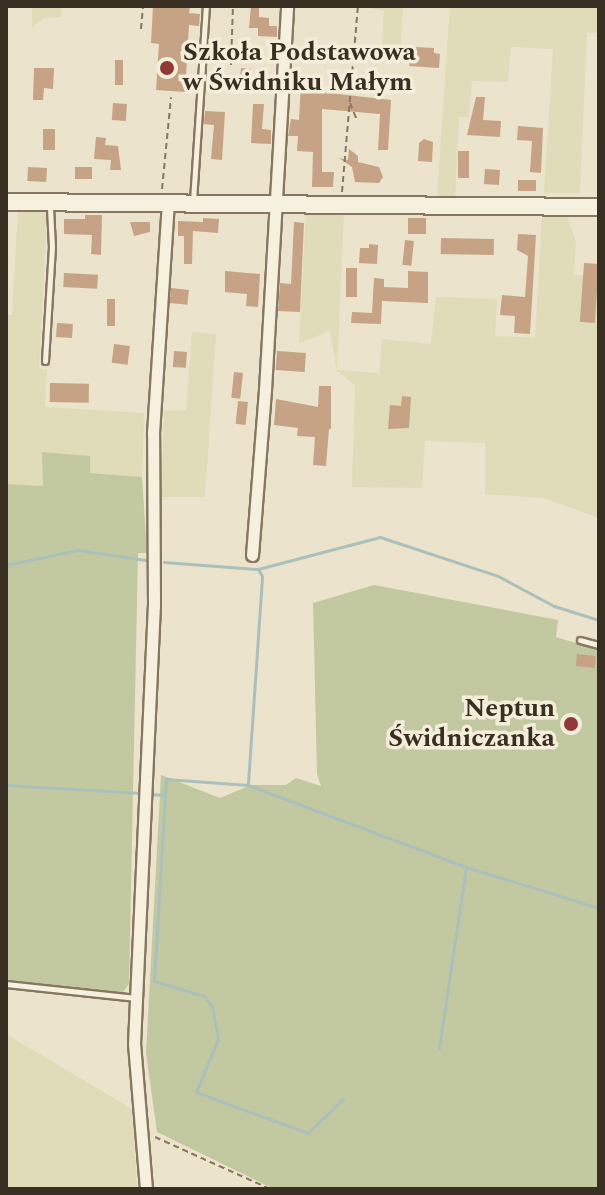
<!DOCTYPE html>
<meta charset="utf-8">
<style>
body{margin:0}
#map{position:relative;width:605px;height:1195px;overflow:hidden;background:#ebe3cb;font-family:Spectral,serif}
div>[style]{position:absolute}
.farmland>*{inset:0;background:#e0dcb9}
.green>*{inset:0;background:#c2c9a0}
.stream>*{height:3px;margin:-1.5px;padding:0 1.5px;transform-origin:1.5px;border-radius:1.5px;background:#abc0bb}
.building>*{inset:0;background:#c6a385;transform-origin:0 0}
.path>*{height:2px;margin-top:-1px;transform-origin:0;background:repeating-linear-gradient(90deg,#877761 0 6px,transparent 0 10px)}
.roads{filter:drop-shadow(2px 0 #877761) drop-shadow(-2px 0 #877761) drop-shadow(0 2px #877761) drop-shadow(0 -2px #877761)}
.lane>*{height:5px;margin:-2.5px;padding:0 2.5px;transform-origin:2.5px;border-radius:2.5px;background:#f6f0de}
.street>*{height:11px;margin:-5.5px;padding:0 5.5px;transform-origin:5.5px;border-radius:5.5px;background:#f6f0de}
.secondary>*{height:16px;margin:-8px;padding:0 8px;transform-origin:8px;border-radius:8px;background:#f6f0de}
.dots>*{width:22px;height:22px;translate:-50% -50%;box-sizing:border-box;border:4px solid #f3edda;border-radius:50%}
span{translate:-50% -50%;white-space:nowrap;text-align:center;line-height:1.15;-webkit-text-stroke:7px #f3edda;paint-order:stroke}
.poi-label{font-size:26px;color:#392e22;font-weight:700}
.left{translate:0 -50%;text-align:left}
.right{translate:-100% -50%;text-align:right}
.frame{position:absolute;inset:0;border:8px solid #392e22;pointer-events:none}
</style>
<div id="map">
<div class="farmland">
<div style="clip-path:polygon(32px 6px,62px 6px,61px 17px,45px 18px,32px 27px)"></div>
<div style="clip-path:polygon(361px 6px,403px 6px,400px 59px,381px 58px,384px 11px)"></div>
<div style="clip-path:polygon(450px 6px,599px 6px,599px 33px,587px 33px,580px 193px,544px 193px,553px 49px,511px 47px,508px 82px,472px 81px,469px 117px,459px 117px,455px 197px,437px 196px)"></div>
<div style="clip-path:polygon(18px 211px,46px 211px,47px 218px,39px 369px,47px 370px,45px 407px,144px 413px,142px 477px,90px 473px,43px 452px,43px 486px,6px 484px,6px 315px,12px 315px)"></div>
<div style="clip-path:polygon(306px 214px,344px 214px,337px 370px,379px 373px,382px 339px,431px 344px,436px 297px,497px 299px,495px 336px,535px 338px,542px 215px,567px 216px,576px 242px,574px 275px,599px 277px,599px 518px,544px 498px,485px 494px,485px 443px,425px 441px,422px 488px,352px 487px,355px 385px,337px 371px,330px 331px,299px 343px)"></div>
<div style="clip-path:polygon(192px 332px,216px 334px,205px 497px,161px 497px,164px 411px,186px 410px)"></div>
<div style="clip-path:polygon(6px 1034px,132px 1109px,137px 1189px,6px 1189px)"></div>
</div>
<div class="green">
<div style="clip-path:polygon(42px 452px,90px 456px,90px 473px,142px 477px,147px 553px,138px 553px,129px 984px,122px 993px,6px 980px,6px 484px,43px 486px)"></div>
<div style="clip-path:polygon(374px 585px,558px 620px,556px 637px,599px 650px,599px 1189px,274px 1189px,157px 1132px,146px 1053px,161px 775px,220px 798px,251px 785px,286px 785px,296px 778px,321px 786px,317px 774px,313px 603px)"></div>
</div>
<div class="stream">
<div style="left:164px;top:562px;width:94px;rotate:4.3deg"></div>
<div style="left:6px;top:565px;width:74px;rotate:-11.8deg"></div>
<div style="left:78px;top:550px;width:68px;rotate:8.5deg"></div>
<div style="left:248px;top:783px;width:207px;rotate:-86.1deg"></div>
<div style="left:262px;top:576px;width:8px;rotate:-120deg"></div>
<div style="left:258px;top:569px;width:126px;rotate:-14.7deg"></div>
<div style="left:380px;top:537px;width:124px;rotate:18.3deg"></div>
<div style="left:498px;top:576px;width:64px;rotate:28.2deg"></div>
<div style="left:554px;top:606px;width:47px;rotate:17.3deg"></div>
<div style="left:6px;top:785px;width:135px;rotate:3.4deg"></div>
<div style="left:149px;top:794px;width:16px;rotate:4deg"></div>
<div style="left:439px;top:1048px;width:183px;rotate:-81.5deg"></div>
<div style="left:343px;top:1099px;width:49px;rotate:135.8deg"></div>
<div style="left:308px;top:1133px;width:119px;rotate:-159.9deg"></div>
<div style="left:196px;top:1092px;width:57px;rotate:-67.5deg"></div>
<div style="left:218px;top:1039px;width:34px;rotate:-100deg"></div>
<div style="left:212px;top:1006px;width:13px;rotate:-129deg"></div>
<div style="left:204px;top:996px;width:52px;rotate:-163.3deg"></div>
<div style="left:154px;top:981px;width:202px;rotate:-86.6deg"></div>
<div style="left:166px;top:779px;width:82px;rotate:4.2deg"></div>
<div style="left:248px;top:785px;width:233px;rotate:20.6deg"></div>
<div style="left:466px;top:867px;width:139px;rotate:17.1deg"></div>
</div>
<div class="building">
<div style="clip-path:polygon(153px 6px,190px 6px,189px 13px,200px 14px,199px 26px,189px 25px,185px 92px,156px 90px,159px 44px,151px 43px)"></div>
<div style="clip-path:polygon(251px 6px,259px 6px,259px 17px,269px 18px,269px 26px,277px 26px,277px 37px,258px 36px,258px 28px,249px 28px)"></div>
<div style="clip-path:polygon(414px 47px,434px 48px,434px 53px,440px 54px,439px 68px,409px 66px)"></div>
<div style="left:115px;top:60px;width:8px;height:25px"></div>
<div style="clip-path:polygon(34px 68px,54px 68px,53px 89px,44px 88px,43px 100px,33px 100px)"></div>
<div style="clip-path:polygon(241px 68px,251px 69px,250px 93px,234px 92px,235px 78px,240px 78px)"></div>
<div style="clip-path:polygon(301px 83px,313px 84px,312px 91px,391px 100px,388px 150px,378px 150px,380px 114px,322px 109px,322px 172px,334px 172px,333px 187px,312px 187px,313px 152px,297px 151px,298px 136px,288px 136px,291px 119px,299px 120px)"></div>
<div style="clip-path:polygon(476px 97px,485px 97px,483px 120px,501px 121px,500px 137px,467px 135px)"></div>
<div style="left:113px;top:103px;width:14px;height:17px;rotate:4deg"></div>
<div style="clip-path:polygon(253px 104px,264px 104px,262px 129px,271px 130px,271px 144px,251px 143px)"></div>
<div style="clip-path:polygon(205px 111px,225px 112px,222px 160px,211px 159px,214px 125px,204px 124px)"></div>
<div style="clip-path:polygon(518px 126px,543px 128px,541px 173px,530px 172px,532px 141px,517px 140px)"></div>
<div style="left:43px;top:129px;width:12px;height:21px"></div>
<div style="clip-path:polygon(96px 137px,106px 138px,105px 145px,118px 146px,121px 170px,110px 170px,111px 160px,94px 159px)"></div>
<div style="clip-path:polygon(424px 139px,433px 142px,432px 162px,418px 161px,419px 143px)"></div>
<div style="clip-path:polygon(349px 149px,358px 156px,358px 162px,379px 167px,383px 177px,379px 183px,355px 182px,352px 167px,339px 158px,348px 160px)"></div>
<div style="left:458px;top:151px;width:11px;height:27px"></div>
<div style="left:28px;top:167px;width:19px;height:14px;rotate:3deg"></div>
<div style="left:75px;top:167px;width:17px;height:12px"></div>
<div style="left:485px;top:169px;width:15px;height:15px;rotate:4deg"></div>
<div style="left:518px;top:180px;width:18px;height:11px"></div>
<div style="clip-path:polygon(85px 215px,102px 215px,101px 255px,91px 254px,92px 235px,64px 234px,64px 219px,85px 219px)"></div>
<div style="clip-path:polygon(203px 218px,219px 219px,218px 233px,193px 231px,192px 264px,184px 264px,184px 236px,178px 236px,178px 221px,203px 222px)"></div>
<div style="left:408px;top:218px;width:18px;height:16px"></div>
<div style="clip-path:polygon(130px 222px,150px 222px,150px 232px,134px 236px)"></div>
<div style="clip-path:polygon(294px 222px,304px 223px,300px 312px,278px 311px,280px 283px,291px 284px)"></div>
<div style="clip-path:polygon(518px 234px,536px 235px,530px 334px,514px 333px,515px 316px,500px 315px,502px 295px,525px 297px,528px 256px,517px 250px)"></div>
<div style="left:441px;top:238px;width:53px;height:16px;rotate:1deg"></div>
<div style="left:405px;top:240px;width:9px;height:25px;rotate:6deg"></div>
<div style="clip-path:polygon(369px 244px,378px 245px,377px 264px,359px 263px,360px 248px,369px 248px)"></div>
<div style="left:584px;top:263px;width:15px;height:59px;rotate:4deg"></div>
<div style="left:346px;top:268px;width:11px;height:29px"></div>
<div style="clip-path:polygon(225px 271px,260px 274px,258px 307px,246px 306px,247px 294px,225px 292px)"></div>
<div style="clip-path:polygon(408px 271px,428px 272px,428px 303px,382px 301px,381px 324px,351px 323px,352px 312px,372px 313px,374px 278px,384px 279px,384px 287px,408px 288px)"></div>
<div style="left:64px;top:273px;width:34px;height:14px;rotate:3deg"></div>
<div style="left:171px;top:288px;width:18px;height:15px;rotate:6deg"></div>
<div style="left:107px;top:299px;width:8px;height:27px"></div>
<div style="left:57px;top:323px;width:16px;height:14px;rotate:4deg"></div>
<div style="left:114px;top:344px;width:16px;height:19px;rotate:7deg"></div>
<div style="left:174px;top:351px;width:13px;height:16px;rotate:4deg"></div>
<div style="left:277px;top:351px;width:29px;height:19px;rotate:4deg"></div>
<div style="left:234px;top:372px;width:9px;height:26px;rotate:6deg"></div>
<div style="left:50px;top:383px;width:39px;height:19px;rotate:1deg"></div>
<div style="clip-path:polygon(319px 386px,331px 386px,331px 429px,329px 429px,326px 466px,313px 465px,315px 437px,297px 436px,298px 428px,274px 425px,276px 399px,318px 407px)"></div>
<div style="clip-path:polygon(402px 396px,411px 397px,409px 428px,388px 429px,390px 405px,401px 406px)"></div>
<div style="left:238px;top:401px;width:10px;height:23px;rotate:6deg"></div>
<div style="left:577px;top:654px;width:19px;height:12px;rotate:6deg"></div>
</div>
<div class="path">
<div style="left:141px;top:29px;width:23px;rotate:-85deg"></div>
<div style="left:231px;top:65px;width:59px;rotate:-88.1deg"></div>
<div style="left:350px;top:103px;width:18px;rotate:68deg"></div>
<div style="left:162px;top:189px;width:92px;rotate:-84.4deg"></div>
<div style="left:342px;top:192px;width:187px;rotate:-85.1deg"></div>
<div style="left:155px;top:1137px;width:126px;rotate:24.3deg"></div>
</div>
<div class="roads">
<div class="lane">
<div style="left:193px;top:201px;width:195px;rotate:-86.2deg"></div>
<div style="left:45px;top:361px;width:114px;rotate:-86.5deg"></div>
<div style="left:52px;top:247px;width:40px;rotate:-92.9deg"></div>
<div style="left:580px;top:640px;width:20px;rotate:15deg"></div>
<div style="left:6px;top:984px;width:131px;rotate:6.1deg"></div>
</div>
<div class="street">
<div style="left:252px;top:555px;width:166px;rotate:-85.5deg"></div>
<div style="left:265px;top:390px;width:385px;rotate:-86.7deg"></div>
<div style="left:146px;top:1189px;width:145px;rotate:-94.7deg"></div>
<div style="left:134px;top:1044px;width:438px;rotate:-87.4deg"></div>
<div style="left:154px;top:606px;width:173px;rotate:-90.3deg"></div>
<div style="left:153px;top:433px;width:230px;rotate:-86.3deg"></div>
</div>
<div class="secondary">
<div style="left:6px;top:202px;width:593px;rotate:0.48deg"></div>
</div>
</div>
<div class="dots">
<div style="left:167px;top:68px;background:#903a36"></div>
<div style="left:571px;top:724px;background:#903a36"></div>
</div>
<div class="poi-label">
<span class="left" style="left:183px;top:68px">Szkoła Podstawowa<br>w Świdniku Małym</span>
<span class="right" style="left:555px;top:724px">Neptun<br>Świdniczanka</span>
</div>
<div class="frame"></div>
</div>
